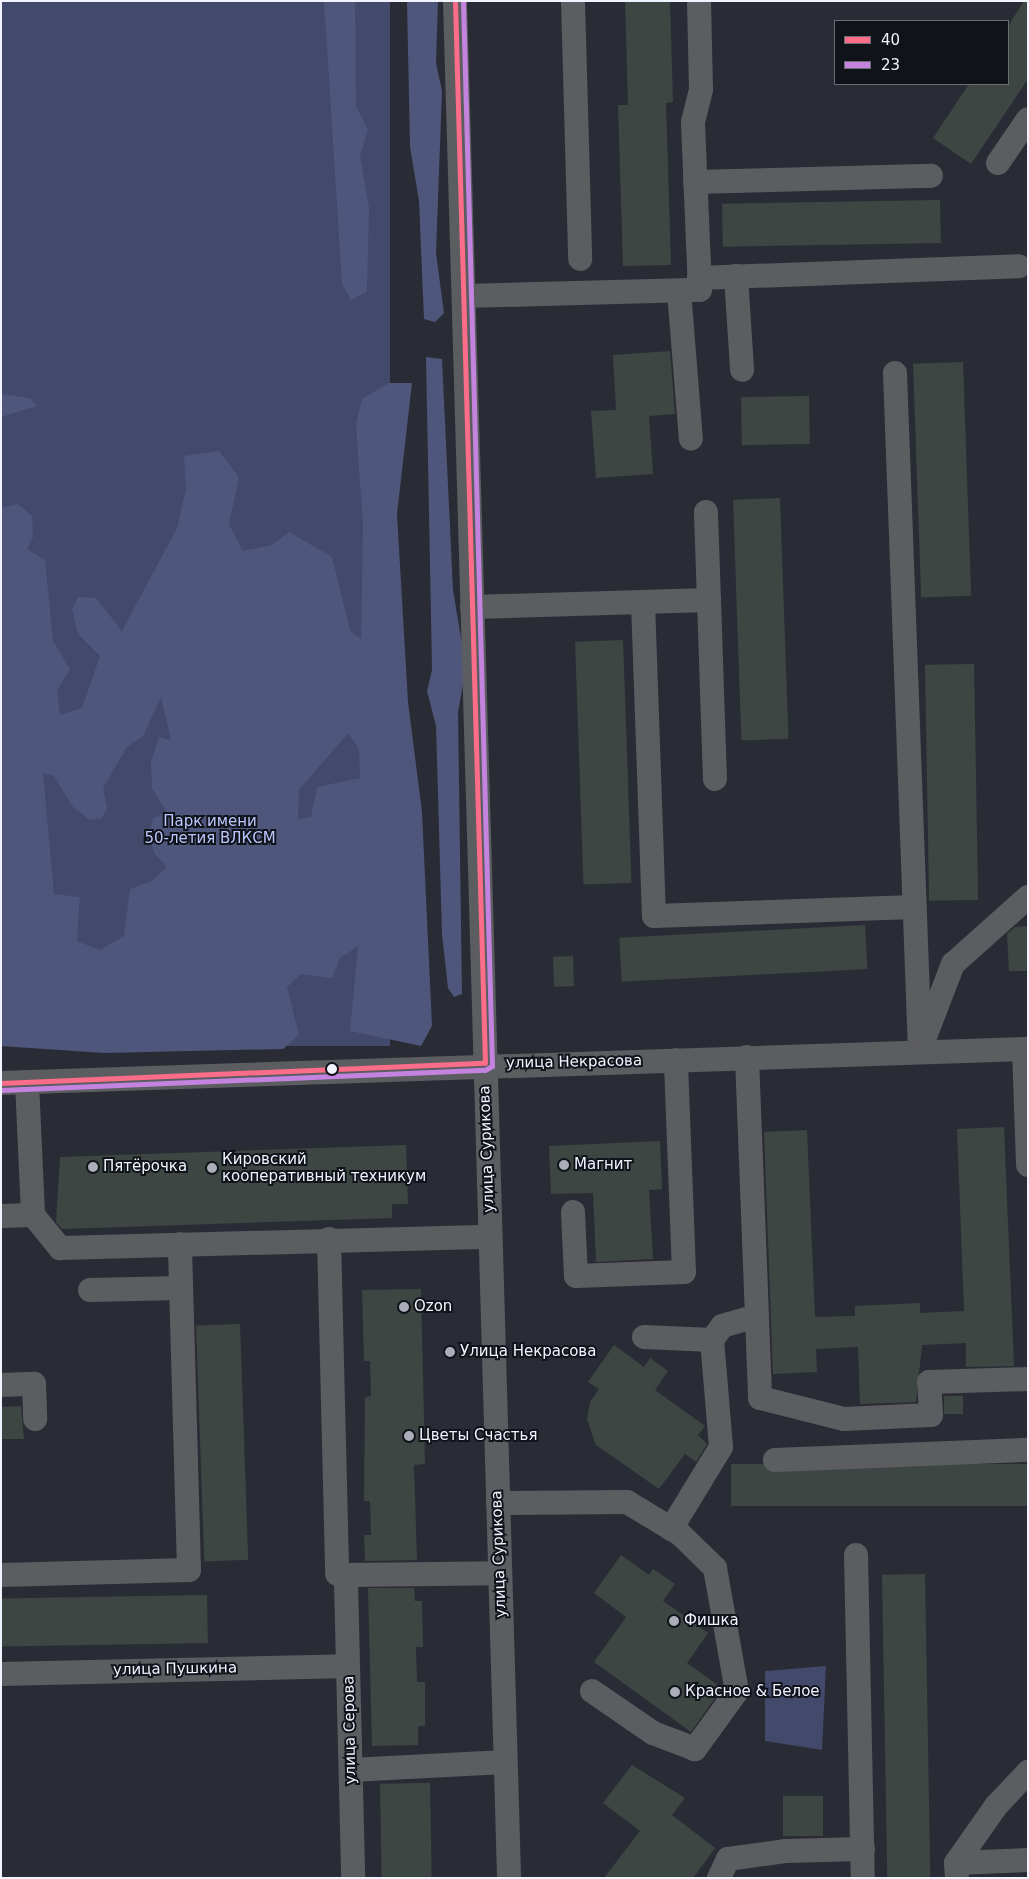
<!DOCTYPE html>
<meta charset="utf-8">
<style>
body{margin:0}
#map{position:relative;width:1029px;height:1879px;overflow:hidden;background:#2a2c35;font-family:"DejaVu Sans",sans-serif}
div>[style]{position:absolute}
.green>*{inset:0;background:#43496b;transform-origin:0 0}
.forest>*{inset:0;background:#4f567b}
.building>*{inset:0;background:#3e4643;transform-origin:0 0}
.minor>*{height:24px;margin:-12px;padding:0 12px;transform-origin:12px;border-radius:12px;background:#5c5d61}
.bus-1>*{height:5px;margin:-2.5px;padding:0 2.5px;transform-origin:2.5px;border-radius:2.5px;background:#fb6d88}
.bus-2>*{height:5px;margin:-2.5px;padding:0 2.5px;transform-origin:2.5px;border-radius:2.5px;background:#c483df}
.dots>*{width:14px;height:14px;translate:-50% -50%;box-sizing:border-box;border:2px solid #11131a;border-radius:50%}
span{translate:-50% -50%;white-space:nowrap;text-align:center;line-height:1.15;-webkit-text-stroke:4px #11131a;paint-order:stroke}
.park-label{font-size:15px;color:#bbc7fe}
.street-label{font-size:15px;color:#f1f4ff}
.poi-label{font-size:15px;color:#f1f4ff}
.left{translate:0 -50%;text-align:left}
.frame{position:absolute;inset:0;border:2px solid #f1f4ff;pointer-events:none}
.legend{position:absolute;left:834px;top:20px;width:175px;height:65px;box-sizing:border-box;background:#11131a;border:1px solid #6b6d76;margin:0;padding:6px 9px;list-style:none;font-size:15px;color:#f1f4ff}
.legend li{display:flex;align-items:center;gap:10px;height:25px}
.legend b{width:25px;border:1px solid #6b6d76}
</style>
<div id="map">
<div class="green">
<div style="left:1px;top:1px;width:389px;height:1045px"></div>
<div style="clip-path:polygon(826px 1666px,822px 1750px,765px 1741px,765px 1671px)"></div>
</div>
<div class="forest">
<div style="clip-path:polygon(324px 1px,355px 1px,356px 106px,368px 130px,360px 155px,369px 208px,367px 292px,351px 300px,342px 284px)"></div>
<div style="clip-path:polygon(407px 1px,438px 1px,436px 63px,442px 91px,436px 253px,444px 313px,435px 322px,424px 319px,419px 201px,410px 147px)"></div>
<div style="clip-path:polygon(426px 357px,442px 359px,453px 590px,466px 668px,458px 712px,462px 994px,454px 997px,448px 988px,442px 934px,436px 726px,427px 691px,432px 670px)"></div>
<div style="clip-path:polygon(evenodd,389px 383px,412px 383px,397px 514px,408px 702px,422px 812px,432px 1026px,421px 1046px,350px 1031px,358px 946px,340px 958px,332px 978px,301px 974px,287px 987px,299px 1035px,283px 1049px,104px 1053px,1px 1046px,1px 508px,18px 504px,32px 516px,33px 537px,27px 549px,45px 560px,53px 641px,70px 669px,57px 691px,60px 715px,82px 708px,100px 656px,78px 634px,72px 609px,78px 597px,96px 598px,122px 631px,177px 528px,186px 489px,184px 456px,219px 451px,239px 477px,229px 524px,243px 551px,272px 545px,289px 532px,332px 557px,350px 631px,361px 639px,363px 525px,356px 424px,362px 399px,389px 383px,161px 697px,171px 740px,159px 737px,151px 761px,152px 788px,167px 813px,153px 818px,149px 836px,154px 853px,167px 867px,152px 881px,130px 889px,124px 936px,100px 950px,77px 941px,80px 897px,54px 894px,43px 773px,54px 776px,73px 807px,90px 820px,102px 818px,107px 808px,103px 788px,127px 747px,143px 736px,161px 697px,389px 383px,348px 733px,359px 749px,360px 778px,317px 787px,311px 817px,298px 819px,299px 790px,348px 733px)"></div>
<div style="clip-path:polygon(1px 394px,30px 398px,37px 406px,1px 417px)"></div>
</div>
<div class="building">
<div style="clip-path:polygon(625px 1px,670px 1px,673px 102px,666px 103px,671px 265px,623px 266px,618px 105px,628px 105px)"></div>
<div style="clip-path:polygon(1024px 1px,1028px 1px,1028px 79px,971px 164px,933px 138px,969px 84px,1008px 84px,1008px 26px)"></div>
<div style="left:940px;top:200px;width:43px;height:218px;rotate:89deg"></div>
<div style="clip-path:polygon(670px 351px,675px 414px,649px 416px,653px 474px,596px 478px,591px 411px,616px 410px,613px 355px)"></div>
<div style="left:963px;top:362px;width:234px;height:50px;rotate:88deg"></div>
<div style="left:809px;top:396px;width:48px;height:68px;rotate:89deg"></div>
<div style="left:780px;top:498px;width:241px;height:47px;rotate:88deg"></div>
<div style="left:623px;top:640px;width:243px;height:48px;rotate:88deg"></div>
<div style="left:974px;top:664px;width:236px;height:49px;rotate:89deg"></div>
<div style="left:865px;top:925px;width:44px;height:246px;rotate:87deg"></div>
<div style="clip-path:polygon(1028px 926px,1028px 971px,1009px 971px,1007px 934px,1015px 927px)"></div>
<div style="left:573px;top:956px;width:30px;height:20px;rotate:88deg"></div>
<div style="clip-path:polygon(1004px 1127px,1014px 1366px,966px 1367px,966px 1343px,922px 1345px,916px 1402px,860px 1404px,858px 1347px,816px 1349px,817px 1372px,773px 1374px,764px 1132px,807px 1130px,815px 1317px,855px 1316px,855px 1306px,920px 1303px,920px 1313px,964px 1311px,957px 1129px)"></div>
<div style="clip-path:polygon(660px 1141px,662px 1189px,649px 1190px,653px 1259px,596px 1262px,593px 1193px,551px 1194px,549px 1146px)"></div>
<div style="clip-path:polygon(406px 1145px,408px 1204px,392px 1204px,392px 1218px,62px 1229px,56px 1222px,60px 1157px)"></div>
<div style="clip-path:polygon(421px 1289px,425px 1464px,414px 1465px,417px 1560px,365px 1561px,364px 1535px,371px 1535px,370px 1501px,364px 1501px,365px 1397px,371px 1396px,370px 1361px,364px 1361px,362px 1290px)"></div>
<div style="left:240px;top:1324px;width:236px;height:44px;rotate:88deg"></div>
<div style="clip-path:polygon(614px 1345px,644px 1367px,650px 1358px,668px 1371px,655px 1390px,705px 1426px,698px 1435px,707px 1444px,696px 1462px,685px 1454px,659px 1489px,596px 1445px,587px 1420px,590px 1402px,599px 1389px,588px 1382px)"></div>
<div style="left:963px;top:1396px;width:18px;height:19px;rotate:90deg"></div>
<div style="clip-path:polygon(21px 1406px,24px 1439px,1px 1439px,1px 1407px)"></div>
<div style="left:1028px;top:1464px;width:42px;height:297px;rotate:90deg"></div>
<div style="clip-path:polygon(621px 1555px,649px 1575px,653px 1569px,675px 1584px,663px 1601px,708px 1633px,687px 1663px,722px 1688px,691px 1732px,594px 1662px,626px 1617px,594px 1593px)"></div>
<div style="left:925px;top:1574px;width:304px;height:43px;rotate:89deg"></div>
<div style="clip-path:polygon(368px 1588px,414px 1588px,415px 1601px,422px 1601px,423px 1647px,416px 1647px,417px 1682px,425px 1682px,425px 1726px,418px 1726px,418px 1745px,372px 1746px)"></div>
<div style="left:207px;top:1595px;width:48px;height:206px;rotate:89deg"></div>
<div style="clip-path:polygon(632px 1765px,685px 1798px,672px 1815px,715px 1848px,693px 1878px,604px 1878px,640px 1831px,603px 1803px)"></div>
<div style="left:430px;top:1783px;width:95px;height:50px;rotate:89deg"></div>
<div style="left:823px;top:1796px;width:40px;height:40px;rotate:90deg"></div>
</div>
<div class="minor">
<div style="left:455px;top:1px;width:1878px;rotate:88.35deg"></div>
<div style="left:573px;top:1px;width:258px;rotate:88.4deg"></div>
<div style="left:998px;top:163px;width:53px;rotate:-55.7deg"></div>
<div style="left:695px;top:182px;width:236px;rotate:-1.5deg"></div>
<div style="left:736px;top:276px;width:94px;rotate:86.3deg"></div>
<div style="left:699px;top:278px;width:320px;rotate:-2.1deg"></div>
<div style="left:679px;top:291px;width:148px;rotate:85.4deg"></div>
<div style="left:465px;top:296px;width:235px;rotate:-1.5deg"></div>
<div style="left:700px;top:290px;width:168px;rotate:-92.4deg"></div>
<div style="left:693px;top:122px;width:34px;rotate:-76deg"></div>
<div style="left:701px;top:89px;width:88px;rotate:-91.3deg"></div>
<div style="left:895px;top:373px;width:678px;rotate:87.89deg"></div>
<div style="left:709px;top:600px;width:179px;rotate:88.1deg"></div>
<div style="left:643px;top:602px;width:314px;rotate:88deg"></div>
<div style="left:654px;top:916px;width:260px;rotate:-2deg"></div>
<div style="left:472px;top:607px;width:237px;rotate:-1.7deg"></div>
<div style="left:709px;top:600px;width:88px;rotate:-92deg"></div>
<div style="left:923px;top:1042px;width:84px;rotate:-69deg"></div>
<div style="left:953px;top:964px;width:101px;rotate:-41.8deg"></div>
<div style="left:1024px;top:1049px;width:116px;rotate:88deg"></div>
<div style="left:747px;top:1057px;width:341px;rotate:87.8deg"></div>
<div style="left:760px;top:1398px;width:87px;rotate:14deg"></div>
<div style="left:844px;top:1419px;width:87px;rotate:-2.6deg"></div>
<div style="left:931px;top:1415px;width:33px;rotate:-93deg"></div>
<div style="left:929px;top:1382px;width:99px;rotate:-1.7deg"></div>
<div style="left:27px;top:1082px;width:133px;rotate:87.4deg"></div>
<div style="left:33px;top:1215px;width:43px;rotate:50.7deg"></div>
<div style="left:60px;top:1248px;width:430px;rotate:-1.5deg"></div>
<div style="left:1px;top:1083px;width:1028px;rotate:-1.9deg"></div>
<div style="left:573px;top:1212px;width:64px;rotate:87.3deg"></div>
<div style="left:576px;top:1276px;width:108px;rotate:-2.1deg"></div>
<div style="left:684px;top:1272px;width:212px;rotate:-92.2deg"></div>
<div style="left:1px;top:1216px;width:32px;rotate:-2deg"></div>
<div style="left:329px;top:1239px;width:335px;rotate:88.6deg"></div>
<div style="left:90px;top:1290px;width:91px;rotate:-1.3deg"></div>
<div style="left:644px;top:1337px;width:68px;rotate:2.5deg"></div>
<div style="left:1px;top:1385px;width:33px;rotate:-2deg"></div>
<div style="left:34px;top:1384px;width:35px;rotate:88deg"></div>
<div style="left:775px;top:1460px;width:253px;rotate:-2.3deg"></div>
<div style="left:498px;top:1503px;width:129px;rotate:-0.4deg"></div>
<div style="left:627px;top:1502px;width:62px;rotate:31.1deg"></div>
<div style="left:680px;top:1534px;width:49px;rotate:44.2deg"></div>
<div style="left:715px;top:1568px;width:125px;rotate:79.9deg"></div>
<div style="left:737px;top:1691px;width:72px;rotate:125.9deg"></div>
<div style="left:695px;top:1749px;width:45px;rotate:-159.1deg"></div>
<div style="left:653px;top:1733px;width:74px;rotate:-145.5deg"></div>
<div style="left:671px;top:1529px;width:96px;rotate:-58.6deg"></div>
<div style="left:721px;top:1447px;width:107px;rotate:-94.8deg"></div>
<div style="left:712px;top:1340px;width:17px;rotate:-54deg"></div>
<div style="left:722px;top:1326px;width:36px;rotate:-16deg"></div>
<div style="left:856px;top:1555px;width:323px;rotate:88.8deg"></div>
<div style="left:1px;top:1575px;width:188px;rotate:-1.5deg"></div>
<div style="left:189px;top:1570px;width:326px;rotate:-91.6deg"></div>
<div style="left:347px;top:1575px;width:153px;rotate:-0.7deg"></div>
<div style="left:346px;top:1583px;width:295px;rotate:88.6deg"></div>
<div style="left:1px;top:1674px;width:347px;rotate:-1.3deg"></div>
<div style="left:351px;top:1770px;width:154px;rotate:-3deg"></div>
<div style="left:956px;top:1863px;width:72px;rotate:-2.4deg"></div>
<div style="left:719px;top:1878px;width:21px;rotate:-65deg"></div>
<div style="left:728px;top:1859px;width:59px;rotate:-7.9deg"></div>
<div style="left:786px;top:1851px;width:77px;rotate:-1.5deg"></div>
<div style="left:957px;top:1878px;width:15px;rotate:-94deg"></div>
<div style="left:956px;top:1863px;width:70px;rotate:-54.9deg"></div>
<div style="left:996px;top:1806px;width:47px;rotate:-46.7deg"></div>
</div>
<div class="bus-1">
<div style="left:1px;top:1083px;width:484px;rotate:-2.4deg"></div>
<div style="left:485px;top:1063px;width:1062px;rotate:-91.62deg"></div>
</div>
<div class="bus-2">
<div style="left:1px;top:1090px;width:484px;rotate:-2.4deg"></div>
<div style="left:485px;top:1070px;width:8px;rotate:-30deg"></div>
<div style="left:492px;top:1066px;width:1065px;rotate:-91.56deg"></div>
</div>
<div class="dots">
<div style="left:332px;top:1069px;background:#f1f4ff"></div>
<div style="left:564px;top:1165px;background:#abaeb8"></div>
<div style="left:93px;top:1167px;background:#abaeb8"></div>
<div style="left:212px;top:1168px;background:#abaeb8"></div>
<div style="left:404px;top:1307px;background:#abaeb8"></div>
<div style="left:450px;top:1352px;background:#abaeb8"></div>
<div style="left:409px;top:1436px;background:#abaeb8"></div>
<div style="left:674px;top:1621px;background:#abaeb8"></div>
<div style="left:675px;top:1692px;background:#abaeb8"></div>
</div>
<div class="park-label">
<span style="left:210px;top:830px">Парк имени<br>50-летия ВЛКСМ</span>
</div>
<div class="street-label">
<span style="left:574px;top:1062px;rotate:-1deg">улица Некрасова</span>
<span style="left:487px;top:1149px;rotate:-92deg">улица Сурикова</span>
<span style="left:499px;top:1554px;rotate:-92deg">улица Сурикова</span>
<span style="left:175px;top:1669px;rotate:-1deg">улица Пушкина</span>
<span style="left:350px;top:1730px;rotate:-91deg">улица Серова</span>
</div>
<div class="poi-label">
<span class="left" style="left:222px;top:1168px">Кировский<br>кооперативный техникум</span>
<span class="left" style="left:574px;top:1165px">Магнит</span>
<span class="left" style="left:103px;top:1167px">Пятёрочка</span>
<span class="left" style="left:414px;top:1307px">Ozon</span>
<span class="left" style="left:460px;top:1352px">Улица Некрасова</span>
<span class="left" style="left:419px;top:1436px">Цветы Счастья</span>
<span class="left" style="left:684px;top:1621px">Фишка</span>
<span class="left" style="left:685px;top:1692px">Красное &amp; Белое</span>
</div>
<div class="frame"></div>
<ul class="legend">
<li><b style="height:6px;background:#fb6d88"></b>40</li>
<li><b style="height:6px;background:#c483df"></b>23</li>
</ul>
</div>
